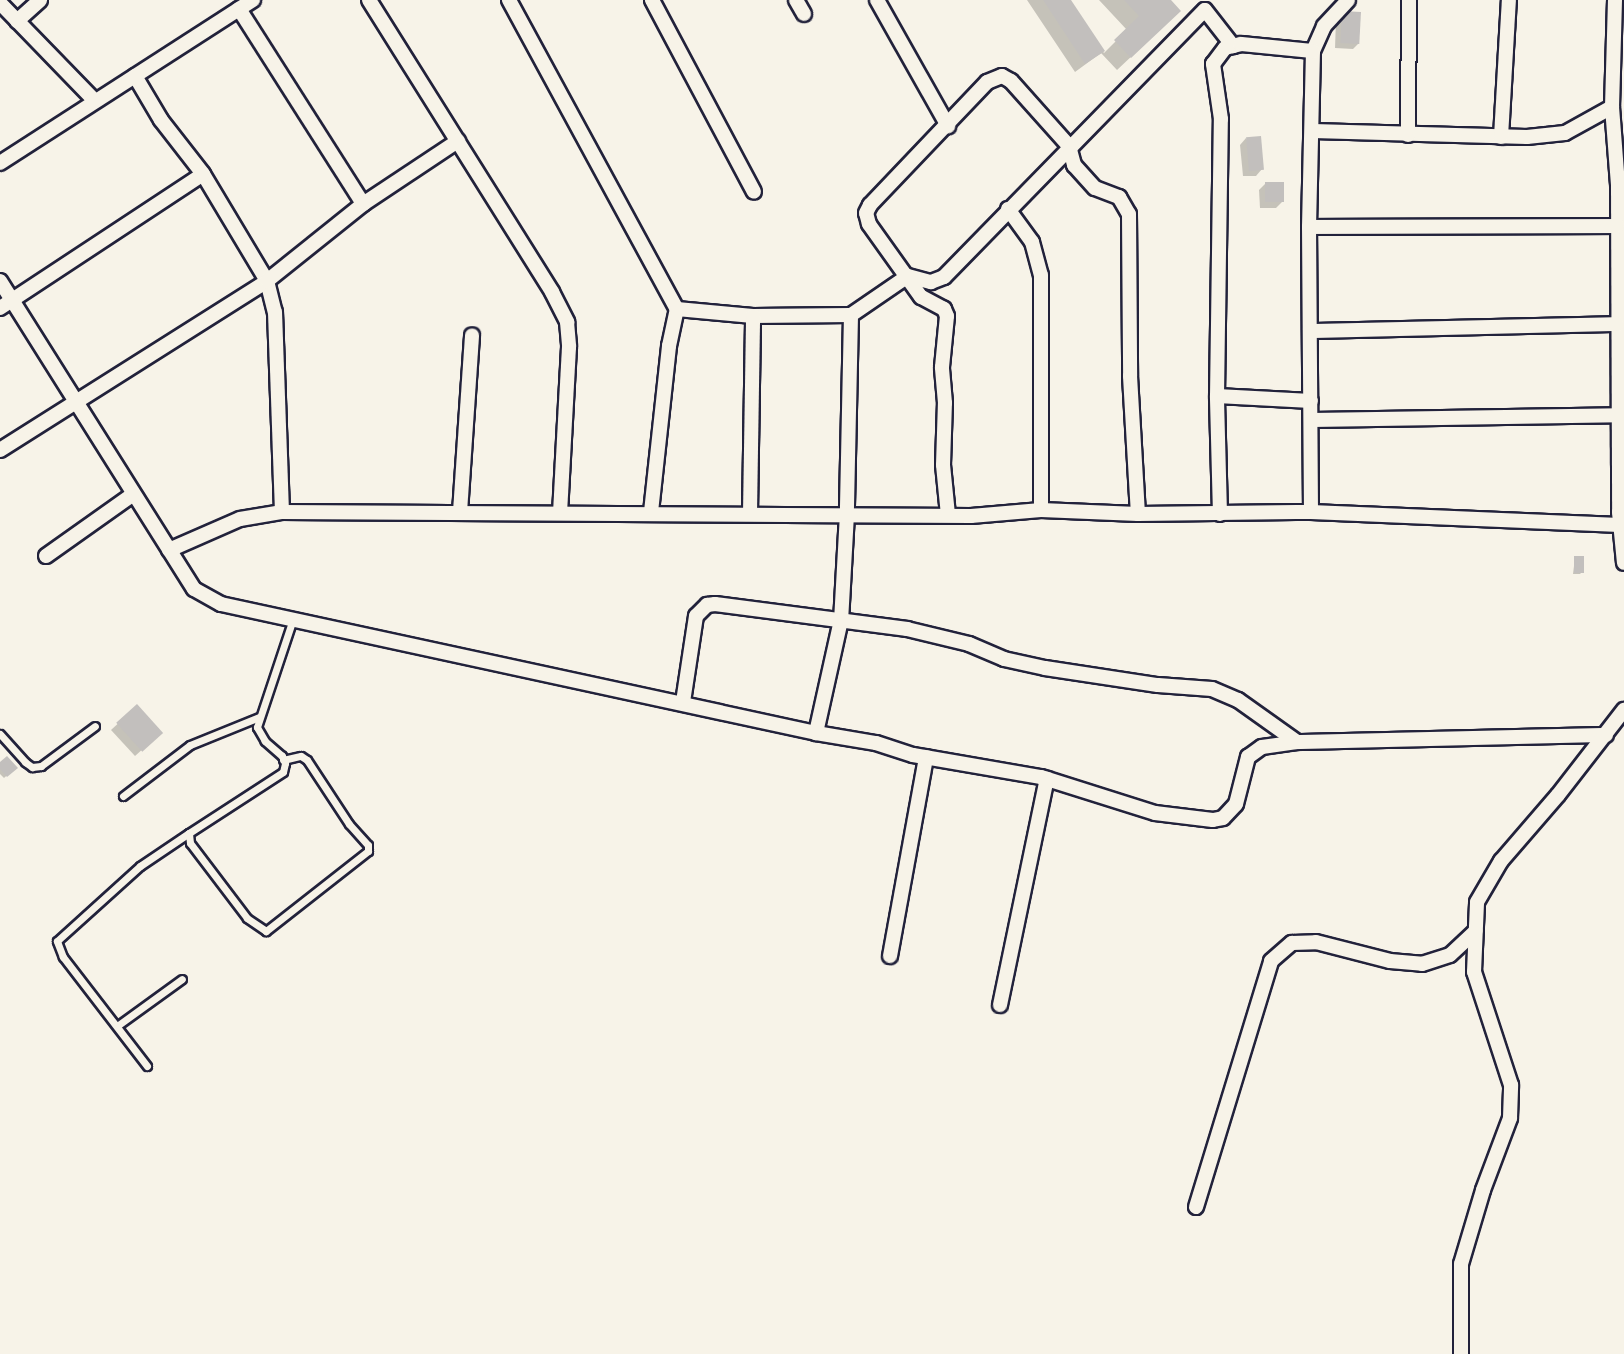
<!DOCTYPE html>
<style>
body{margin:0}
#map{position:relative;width:1624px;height:1354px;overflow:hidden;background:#f7f3e8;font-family:Delius,sans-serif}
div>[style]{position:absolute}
.shadow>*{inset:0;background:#0003}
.building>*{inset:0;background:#c2bfbd;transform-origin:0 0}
.roads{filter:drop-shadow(2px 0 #22223b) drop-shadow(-2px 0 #22223b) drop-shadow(0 2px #22223b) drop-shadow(0 -2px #22223b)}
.service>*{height:7px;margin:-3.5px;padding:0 3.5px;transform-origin:3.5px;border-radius:3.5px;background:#f7f3e8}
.minor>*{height:14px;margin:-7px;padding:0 7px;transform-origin:7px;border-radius:7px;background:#f7f3e8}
span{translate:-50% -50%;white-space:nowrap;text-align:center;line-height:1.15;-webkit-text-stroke:5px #f7f3e8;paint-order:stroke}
</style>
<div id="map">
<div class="shadow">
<div style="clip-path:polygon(1027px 0,1069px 0,1104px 53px,1127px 30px,1099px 0,1168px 0,1166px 24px,1117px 70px,1101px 53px,1075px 72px)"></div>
<div style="clip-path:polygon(1342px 13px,1359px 43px,1353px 49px,1335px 48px,1336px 19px)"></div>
<div style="clip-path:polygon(1246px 138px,1262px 169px,1256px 176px,1243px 176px,1240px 145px)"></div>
<div style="clip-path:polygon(1265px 184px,1283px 201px,1276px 208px,1260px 208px,1259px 190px)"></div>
<div style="clip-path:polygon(1575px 558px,1583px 571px,1580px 574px,1573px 574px)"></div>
<div style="clip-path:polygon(137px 706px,154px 739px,135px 756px,111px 730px)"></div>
<div style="clip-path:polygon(0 765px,15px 768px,4px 778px,0 774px)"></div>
</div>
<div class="building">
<div style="clip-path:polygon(1043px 0,1071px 0,1105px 51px,1085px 64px)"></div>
<div style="clip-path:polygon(1124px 0,1171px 0,1181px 11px,1131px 58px,1114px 40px,1139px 16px)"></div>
<div style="left:1342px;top:11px;width:19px;height:32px;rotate:3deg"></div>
<div style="left:1261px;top:136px;width:34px;height:15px;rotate:85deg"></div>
<div style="left:1265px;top:182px;width:19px;height:20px"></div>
<div style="left:1574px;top:556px;width:10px;height:17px"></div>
<div style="left:137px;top:704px;width:39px;height:28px;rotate:48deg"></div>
<div style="clip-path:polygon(7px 756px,18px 768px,7px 777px,0 769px,0 762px)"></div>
</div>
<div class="roads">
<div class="service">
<div style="left:0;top:734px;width:38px;rotate:48deg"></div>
<div style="left:25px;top:762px;width:9px;rotate:36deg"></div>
<div style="left:32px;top:767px;width:9px;rotate:-6deg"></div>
<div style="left:41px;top:766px;width:67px;rotate:-36.5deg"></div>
<div style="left:283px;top:760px;width:18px;rotate:-13deg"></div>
<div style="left:301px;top:756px;width:7px;rotate:34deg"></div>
<div style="left:307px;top:760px;width:77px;rotate:56.7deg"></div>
<div style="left:349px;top:824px;width:28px;rotate:48deg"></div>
<div style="left:368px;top:845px;width:6px;rotate:90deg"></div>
<div style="left:368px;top:851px;width:130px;rotate:141.9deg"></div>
<div style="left:266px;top:931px;width:23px;rotate:-146deg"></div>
<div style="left:247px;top:918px;width:94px;rotate:-127.2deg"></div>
<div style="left:190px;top:843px;width:10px;rotate:-96deg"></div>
<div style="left:189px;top:833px;width:112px;rotate:-33deg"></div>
<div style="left:283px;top:772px;width:9px;rotate:-77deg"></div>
<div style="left:285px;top:763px;width:8px;rotate:-113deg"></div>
<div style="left:282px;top:756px;width:23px;rotate:-139deg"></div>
<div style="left:265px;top:741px;width:16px;rotate:-120deg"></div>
<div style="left:257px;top:727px;width:114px;rotate:-71.6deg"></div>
<div style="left:123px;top:796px;width:84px;rotate:-37.3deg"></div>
<div style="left:190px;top:745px;width:74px;rotate:-22.1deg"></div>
<div style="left:117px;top:1026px;width:80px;rotate:-35.9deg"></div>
<div style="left:147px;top:1066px;width:138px;rotate:-127.6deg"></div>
<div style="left:63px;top:957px;width:17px;rotate:-111deg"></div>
<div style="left:57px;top:941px;width:112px;rotate:-42.1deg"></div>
<div style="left:140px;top:866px;width:59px;rotate:-34deg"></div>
</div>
<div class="minor">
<div style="left:369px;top:0;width:345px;rotate:57.9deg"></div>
<div style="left:552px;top:292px;width:34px;rotate:63deg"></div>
<div style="left:567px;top:322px;width:25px;rotate:85deg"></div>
<div style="left:569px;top:347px;width:165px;rotate:93.1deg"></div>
<div style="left:509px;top:0;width:352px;rotate:61.5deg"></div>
<div style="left:677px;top:309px;width:76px;rotate:5.3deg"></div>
<div style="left:753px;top:316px;width:98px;rotate:-0.6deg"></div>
<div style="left:851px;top:315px;width:199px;rotate:91.2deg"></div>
<div style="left:847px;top:514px;width:106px;rotate:93.2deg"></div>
<div style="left:841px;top:620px;width:116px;rotate:102.5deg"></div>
<div style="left:652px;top:0;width:217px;rotate:62deg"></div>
<div style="left:796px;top:0;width:16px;rotate:60deg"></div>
<div style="left:877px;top:0;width:145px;rotate:60.6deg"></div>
<div style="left:1615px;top:0;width:107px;rotate:91.6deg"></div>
<div style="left:1612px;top:107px;width:78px;rotate:85.6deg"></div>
<div style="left:1618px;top:185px;width:327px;rotate:89.8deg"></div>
<div style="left:1619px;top:512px;width:51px;rotate:84.4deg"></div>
<div style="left:0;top:3px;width:136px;rotate:45.9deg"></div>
<div style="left:239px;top:9px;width:231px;rotate:57.5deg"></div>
<div style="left:17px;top:21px;width:31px;rotate:-42deg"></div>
<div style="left:135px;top:76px;width:51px;rotate:59.4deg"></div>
<div style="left:161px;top:120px;width:68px;rotate:52.1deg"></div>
<div style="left:203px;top:174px;width:125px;rotate:59.1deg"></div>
<div style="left:267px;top:281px;width:32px;rotate:76deg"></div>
<div style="left:275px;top:312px;width:200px;rotate:88deg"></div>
<div style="left:1313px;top:131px;width:214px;rotate:1.6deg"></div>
<div style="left:1527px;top:137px;width:38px;rotate:-6deg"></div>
<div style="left:1565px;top:133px;width:54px;rotate:-29deg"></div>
<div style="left:1408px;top:135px;width:135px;rotate:-89.6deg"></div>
<div style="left:1501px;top:137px;width:137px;rotate:-86.7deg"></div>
<div style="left:0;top:163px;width:301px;rotate:-32.8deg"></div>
<div style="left:1008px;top:209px;width:41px;rotate:54deg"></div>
<div style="left:1032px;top:242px;width:34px;rotate:75deg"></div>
<div style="left:1041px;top:275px;width:235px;rotate:90deg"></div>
<div style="left:1309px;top:227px;width:308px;rotate:-0.2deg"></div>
<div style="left:0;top:281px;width:364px;rotate:57.8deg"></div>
<div style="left:194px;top:589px;width:31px;rotate:29deg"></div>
<div style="left:221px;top:604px;width:609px;rotate:12.23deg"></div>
<div style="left:816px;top:733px;width:61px;rotate:9.5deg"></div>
<div style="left:876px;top:743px;width:39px;rotate:18deg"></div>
<div style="left:913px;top:755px;width:130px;rotate:9.8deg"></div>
<div style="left:1041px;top:777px;width:120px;rotate:17.5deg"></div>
<div style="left:1155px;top:813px;width:58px;rotate:6.9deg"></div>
<div style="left:1213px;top:820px;width:10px;rotate:-11deg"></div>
<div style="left:1223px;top:818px;width:19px;rotate:-47deg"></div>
<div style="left:1236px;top:804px;width:49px;rotate:-75.7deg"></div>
<div style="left:1248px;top:757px;width:17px;rotate:-36deg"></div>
<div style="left:1262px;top:747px;width:35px;rotate:-8deg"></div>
<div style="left:1297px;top:742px;width:309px;rotate:-1.3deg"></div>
<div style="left:0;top:308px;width:243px;rotate:-33.4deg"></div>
<div style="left:851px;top:315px;width:69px;rotate:-34.4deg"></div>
<div style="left:908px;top:276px;width:24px;rotate:15deg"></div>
<div style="left:931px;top:282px;width:14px;rotate:-21deg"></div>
<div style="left:944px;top:277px;width:373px;rotate:-45.7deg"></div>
<div style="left:1205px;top:10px;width:46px;rotate:52.1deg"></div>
<div style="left:1310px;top:331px;width:307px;rotate:-1.3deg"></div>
<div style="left:1217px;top:396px;width:94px;rotate:3deg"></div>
<div style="left:1312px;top:420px;width:307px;rotate:-0.9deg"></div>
<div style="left:0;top:450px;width:316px;rotate:-32.3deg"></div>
<div style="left:267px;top:281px;width:123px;rotate:-38.7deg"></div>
<div style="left:363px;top:204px;width:114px;rotate:-33.6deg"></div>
<div style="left:460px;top:512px;width:177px;rotate:-86.1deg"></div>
<div style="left:651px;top:512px;width:167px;rotate:-83.8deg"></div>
<div style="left:669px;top:346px;width:38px;rotate:-78deg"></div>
<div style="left:1311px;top:512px;width:285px;rotate:-90.4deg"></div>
<div style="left:1309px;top:227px;width:176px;rotate:-88.7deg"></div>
<div style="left:1313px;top:51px;width:27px;rotate:-66deg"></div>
<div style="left:1324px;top:26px;width:35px;rotate:-47deg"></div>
<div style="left:750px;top:513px;width:197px;rotate:-89.1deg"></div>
<div style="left:1220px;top:514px;width:118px;rotate:-91.5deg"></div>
<div style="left:1217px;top:396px;width:277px;rotate:-89.2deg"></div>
<div style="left:1221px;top:119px;width:56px;rotate:-98.3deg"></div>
<div style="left:1213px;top:64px;width:20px;rotate:-53deg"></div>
<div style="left:1225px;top:48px;width:16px;rotate:-14deg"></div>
<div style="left:1241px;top:44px;width:72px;rotate:5.6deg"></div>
<div style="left:948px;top:515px;width:50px;rotate:-95.7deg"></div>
<div style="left:943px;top:465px;width:62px;rotate:-88.2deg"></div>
<div style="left:945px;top:403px;width:36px;rotate:-95deg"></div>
<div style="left:942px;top:367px;width:51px;rotate:-84.4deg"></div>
<div style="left:947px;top:316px;width:8px;rotate:-113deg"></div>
<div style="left:944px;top:309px;width:26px;rotate:-152deg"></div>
<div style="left:921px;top:297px;width:90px;rotate:-125.5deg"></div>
<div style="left:869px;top:224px;width:11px;rotate:-105deg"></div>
<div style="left:866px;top:213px;width:9px;rotate:-63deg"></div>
<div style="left:870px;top:205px;width:170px;rotate:-46.4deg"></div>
<div style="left:987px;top:82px;width:16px;rotate:-22deg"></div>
<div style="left:1002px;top:76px;width:10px;rotate:29deg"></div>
<div style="left:1011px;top:81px;width:87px;rotate:48.3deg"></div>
<div style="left:1069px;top:146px;width:20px;rotate:75deg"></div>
<div style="left:1074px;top:165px;width:31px;rotate:48deg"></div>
<div style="left:1095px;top:188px;width:26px;rotate:21deg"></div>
<div style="left:1119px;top:197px;width:20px;rotate:60deg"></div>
<div style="left:1129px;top:214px;width:162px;rotate:89.6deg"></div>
<div style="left:1130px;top:376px;width:138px;rotate:86.7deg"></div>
<div style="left:169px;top:550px;width:77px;rotate:-23.6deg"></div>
<div style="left:240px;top:519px;width:43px;rotate:-9.5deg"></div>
<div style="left:282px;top:512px;width:689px;rotate:0.33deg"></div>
<div style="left:971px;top:516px;width:70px;rotate:-4.9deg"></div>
<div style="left:1041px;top:510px;width:97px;rotate:2.4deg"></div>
<div style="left:1138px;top:514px;width:173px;rotate:-0.7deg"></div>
<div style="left:1311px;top:512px;width:309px;rotate:2.4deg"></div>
<div style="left:46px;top:556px;width:105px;rotate:-35.3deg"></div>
<div style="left:683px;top:702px;width:87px;rotate:-81.4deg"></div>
<div style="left:696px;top:616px;width:16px;rotate:-45deg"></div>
<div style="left:707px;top:605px;width:8px;rotate:-7deg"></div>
<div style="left:715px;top:604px;width:194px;rotate:7.4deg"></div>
<div style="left:907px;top:629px;width:64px;rotate:13.6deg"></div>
<div style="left:969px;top:644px;width:38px;rotate:23deg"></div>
<div style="left:1004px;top:659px;width:42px;rotate:12.4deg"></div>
<div style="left:1045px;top:668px;width:114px;rotate:8.6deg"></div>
<div style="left:1158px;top:685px;width:54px;rotate:4.2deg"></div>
<div style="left:1212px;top:689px;width:28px;rotate:23deg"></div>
<div style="left:1238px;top:700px;width:72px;rotate:35.4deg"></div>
<div style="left:890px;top:956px;width:202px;rotate:-79.7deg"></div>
<div style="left:1000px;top:1005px;width:231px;rotate:-78.3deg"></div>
<div style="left:1196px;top:1207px;width:257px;rotate:-73deg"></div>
<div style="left:1271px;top:961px;width:28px;rotate:-41deg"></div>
<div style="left:1292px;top:943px;width:24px;rotate:-2deg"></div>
<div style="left:1316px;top:942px;width:76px;rotate:14.4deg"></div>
<div style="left:1390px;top:961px;width:32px;rotate:5deg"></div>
<div style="left:1422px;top:964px;width:29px;rotate:-18deg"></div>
<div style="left:1450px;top:955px;width:35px;rotate:-43deg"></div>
<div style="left:1461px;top:1354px;width:90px;rotate:-90deg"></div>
<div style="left:1461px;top:1264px;width:77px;rotate:-73.4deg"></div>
<div style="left:1483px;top:1190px;width:77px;rotate:-69.4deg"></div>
<div style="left:1510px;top:1118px;width:33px;rotate:-88deg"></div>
<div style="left:1511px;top:1085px;width:119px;rotate:-108.1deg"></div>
<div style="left:1474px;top:972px;width:70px;rotate:-87.5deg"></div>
<div style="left:1477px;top:902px;width:48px;rotate:-59.7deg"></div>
<div style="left:1501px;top:861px;width:87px;rotate:-49.2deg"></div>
<div style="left:1558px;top:795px;width:108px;rotate:-52.2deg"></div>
</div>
</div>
</div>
